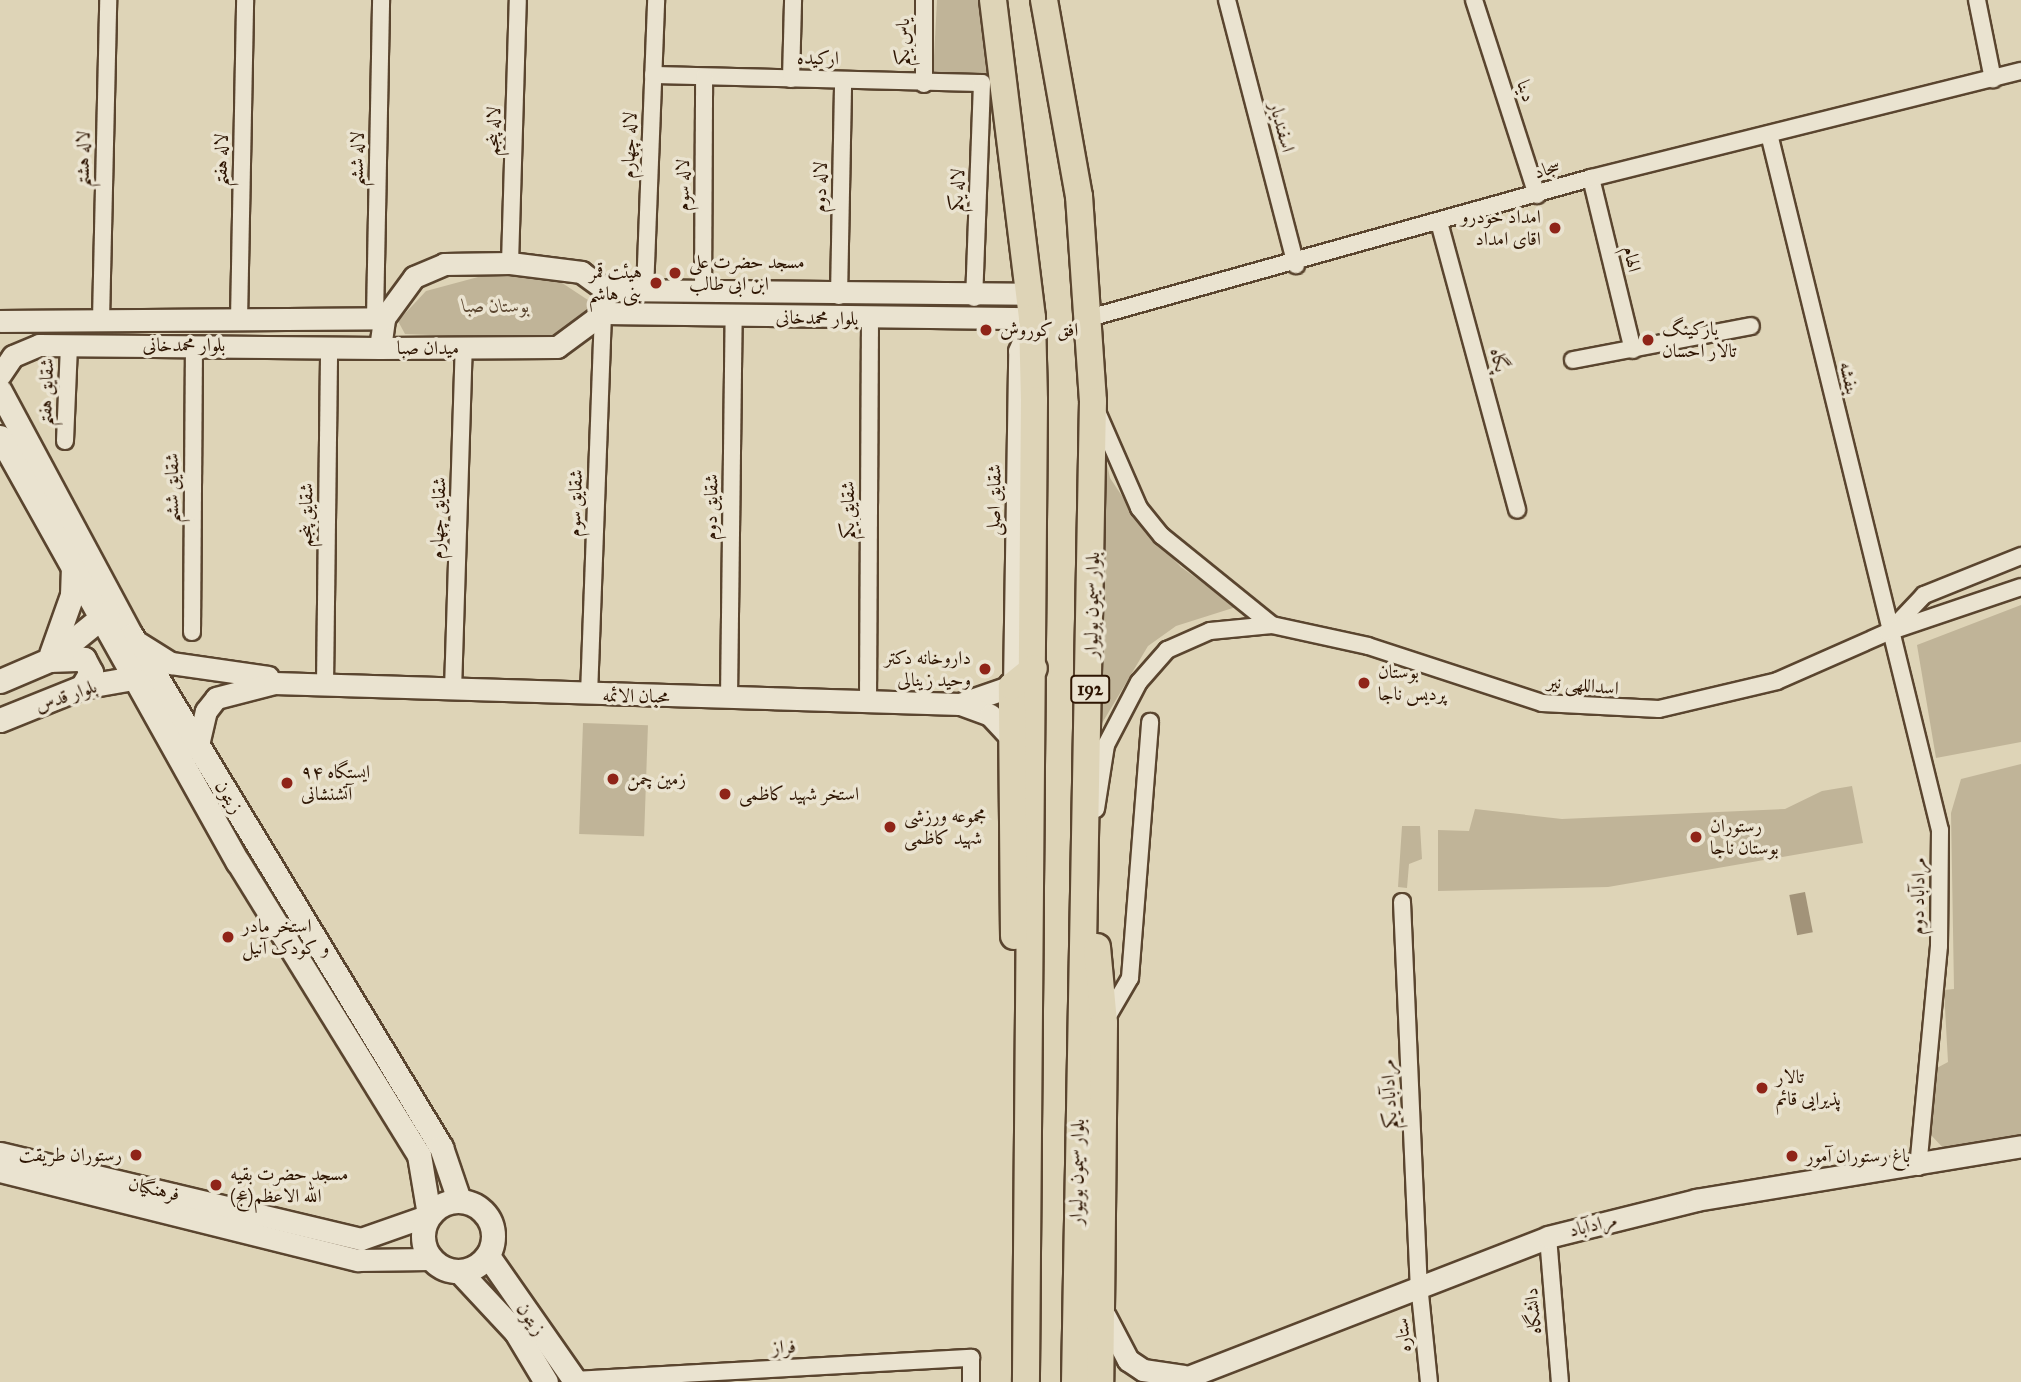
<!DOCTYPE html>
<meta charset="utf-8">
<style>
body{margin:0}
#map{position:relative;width:2021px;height:1382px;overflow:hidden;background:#ded4b7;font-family:"IM FELL Great Primer",Amiri,serif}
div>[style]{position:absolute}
.green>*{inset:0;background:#c0b498;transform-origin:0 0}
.water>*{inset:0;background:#a29379;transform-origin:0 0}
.roads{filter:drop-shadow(2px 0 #5a452f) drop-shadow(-2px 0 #5a452f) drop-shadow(0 2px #5a452f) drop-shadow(0 -2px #5a452f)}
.minor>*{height:16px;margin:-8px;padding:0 8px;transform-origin:8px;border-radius:8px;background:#eae3d0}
.tertiary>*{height:21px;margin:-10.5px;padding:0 10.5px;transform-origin:10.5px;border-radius:10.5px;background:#eae3d0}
.secondary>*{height:23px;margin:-11.5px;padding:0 11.5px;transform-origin:11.5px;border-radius:11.5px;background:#eae3d0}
.secondary>.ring{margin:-11.5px;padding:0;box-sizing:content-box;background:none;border:23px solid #eae3d0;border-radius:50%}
.primary>*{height:26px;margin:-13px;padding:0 13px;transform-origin:13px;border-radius:13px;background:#ded4b7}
.dots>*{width:19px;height:19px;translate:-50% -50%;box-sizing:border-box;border:4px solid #eae3d0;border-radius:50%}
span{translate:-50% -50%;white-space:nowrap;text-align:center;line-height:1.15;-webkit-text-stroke:7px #eae3d0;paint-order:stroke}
.shield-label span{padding:2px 5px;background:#eae3d0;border:2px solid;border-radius:5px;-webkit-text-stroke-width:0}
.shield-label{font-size:18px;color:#2e1502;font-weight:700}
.street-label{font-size:19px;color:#2e1502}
.poi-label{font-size:19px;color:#2e1502}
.right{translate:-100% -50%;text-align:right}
.left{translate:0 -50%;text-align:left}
.park-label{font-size:19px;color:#5a452f;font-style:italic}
</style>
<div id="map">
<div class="green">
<div style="clip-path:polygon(937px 0,986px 0,999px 77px,933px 77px)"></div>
<div style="clip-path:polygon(493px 273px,553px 277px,594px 304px,553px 340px,405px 334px,398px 321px,426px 291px)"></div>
<div style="clip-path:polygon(1103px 445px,1110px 478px,1142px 526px,1181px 567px,1236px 607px,1176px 626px,1148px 646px,1098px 730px)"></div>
<div style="clip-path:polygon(2021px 605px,2021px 742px,1936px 758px,1917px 645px)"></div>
<div style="left:583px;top:723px;width:65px;height:111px;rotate:2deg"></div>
<div style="clip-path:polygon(2021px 764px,2021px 1135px,1945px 1150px,1931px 1135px,1935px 1069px,1948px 1062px,1944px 990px,1954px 989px,1951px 813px,1961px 779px)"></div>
<div style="clip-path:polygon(1852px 786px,1863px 843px,1608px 887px,1438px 891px,1438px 830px,1469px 831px,1475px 809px,1562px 819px,1785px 809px,1822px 791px)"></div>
<div style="clip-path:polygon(1402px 826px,1420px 826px,1422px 859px,1409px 864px,1407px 888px,1398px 887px)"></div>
</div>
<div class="water">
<div style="left:1805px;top:892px;width:41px;height:16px;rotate:79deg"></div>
</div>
<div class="roads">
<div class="minor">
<div style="left:1227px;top:0;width:274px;rotate:75.4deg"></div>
<div style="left:1474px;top:0;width:205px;rotate:72.1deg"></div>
<div style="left:1977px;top:0;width:81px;rotate:78.6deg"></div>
<div style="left:653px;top:75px;width:329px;rotate:1.4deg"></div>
<div style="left:982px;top:83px;width:215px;rotate:92.1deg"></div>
<div style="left:791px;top:79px;width:79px;rotate:-88.5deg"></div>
<div style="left:924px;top:84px;width:84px;rotate:-90deg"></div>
<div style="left:1769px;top:134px;width:717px;rotate:76.2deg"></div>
<div style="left:1940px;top:830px;width:116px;rotate:90.5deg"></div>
<div style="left:1939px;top:946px;width:222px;rotate:95.4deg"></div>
<div style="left:1591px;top:178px;width:177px;rotate:76.3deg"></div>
<div style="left:1439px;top:222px;width:298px;rotate:74.8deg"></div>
<div style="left:510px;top:263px;width:263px;rotate:-88.3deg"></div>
<div style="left:645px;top:291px;width:291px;rotate:-87.8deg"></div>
<div style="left:703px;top:293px;width:216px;rotate:-89.7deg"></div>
<div style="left:839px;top:296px;width:216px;rotate:-88.9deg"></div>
<div style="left:375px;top:318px;width:318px;rotate:-88.9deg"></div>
<div style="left:1089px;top:318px;width:521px;rotate:-15.58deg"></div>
<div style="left:1591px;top:178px;width:443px;rotate:-14deg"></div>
<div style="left:101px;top:320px;width:320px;rotate:-88.7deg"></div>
<div style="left:239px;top:320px;width:320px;rotate:-88.9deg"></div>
<div style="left:1573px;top:360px;width:181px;rotate:-10.8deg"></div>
<div style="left:1098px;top:414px;width:103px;rotate:66.4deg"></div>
<div style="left:1139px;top:508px;width:36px;rotate:51deg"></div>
<div style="left:1162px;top:536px;width:141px;rotate:39deg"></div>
<div style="left:65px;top:441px;width:96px;rotate:-87.6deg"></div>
<div style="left:1890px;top:631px;width:50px;rotate:-46.6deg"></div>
<div style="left:1924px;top:595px;width:105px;rotate:-21.9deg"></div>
<div style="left:192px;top:632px;width:287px;rotate:-89.6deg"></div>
<div style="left:325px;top:685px;width:339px;rotate:-89.3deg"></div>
<div style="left:1012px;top:686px;width:335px;rotate:-89.1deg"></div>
<div style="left:1017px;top:351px;width:27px;rotate:-66deg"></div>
<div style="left:453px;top:690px;width:342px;rotate:-88.2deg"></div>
<div style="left:589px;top:695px;width:382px;rotate:-87.9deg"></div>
<div style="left:729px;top:698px;width:382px;rotate:-89.3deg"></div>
<div style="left:868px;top:701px;width:382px;rotate:-89.7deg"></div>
<div style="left:1096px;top:809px;width:65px;rotate:-81.1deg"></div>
<div style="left:1106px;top:745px;width:71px;rotate:-62.4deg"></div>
<div style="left:1139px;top:682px;width:43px;rotate:-48.8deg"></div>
<div style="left:1167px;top:650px;width:47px;rotate:-23.8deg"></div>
<div style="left:1210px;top:631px;width:62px;rotate:-5.5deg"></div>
<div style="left:1272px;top:625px;width:98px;rotate:12.3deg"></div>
<div style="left:1368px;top:646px;width:183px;rotate:18.1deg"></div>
<div style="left:1542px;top:703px;width:117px;rotate:2.9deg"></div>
<div style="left:1659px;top:709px;width:121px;rotate:-13.3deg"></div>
<div style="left:1777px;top:681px;width:121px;rotate:-23.8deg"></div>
<div style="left:1888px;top:632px;width:140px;rotate:-18.7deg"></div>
<div style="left:1402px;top:902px;width:382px;rotate:87.5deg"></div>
<div style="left:1419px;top:1284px;width:99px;rotate:84.2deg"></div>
<div style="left:1105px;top:1021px;width:50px;rotate:-59.8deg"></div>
<div style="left:1130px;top:978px;width:257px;rotate:-85.5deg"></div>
<div style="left:1548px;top:1237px;width:145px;rotate:85.3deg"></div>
<div style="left:574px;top:1380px;width:398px;rotate:-3.2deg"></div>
<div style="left:971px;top:1358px;width:24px;rotate:90deg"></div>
</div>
<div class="tertiary">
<div style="left:510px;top:263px;width:72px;rotate:7.2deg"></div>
<div style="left:581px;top:272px;width:31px;rotate:36deg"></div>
<div style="left:606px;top:290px;width:23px;rotate:97deg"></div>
<div style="left:603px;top:313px;width:57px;rotate:143.5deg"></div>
<div style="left:557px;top:347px;width:177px;rotate:179.7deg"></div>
<div style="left:380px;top:348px;width:30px;rotate:-82deg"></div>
<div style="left:384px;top:318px;width:51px;rotate:-53.8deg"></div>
<div style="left:414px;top:277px;width:33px;rotate:-23deg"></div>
<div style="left:444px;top:264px;width:66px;rotate:-0.9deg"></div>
<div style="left:606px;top:290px;width:423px;rotate:0.5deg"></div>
<div style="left:603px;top:313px;width:429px;rotate:0.7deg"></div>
<div style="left:0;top:321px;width:384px;rotate:-0.4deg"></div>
<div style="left:0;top:375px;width:23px;rotate:-56deg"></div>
<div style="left:13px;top:356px;width:28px;rotate:-23deg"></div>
<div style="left:39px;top:345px;width:341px;rotate:0.5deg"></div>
<div style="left:137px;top:642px;width:40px;rotate:32deg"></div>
<div style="left:171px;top:663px;width:98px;rotate:8.2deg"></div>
<div style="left:960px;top:704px;width:55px;rotate:-19.1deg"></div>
<div style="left:198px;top:745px;width:35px;rotate:-77deg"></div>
<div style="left:206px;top:711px;width:16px;rotate:-52deg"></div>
<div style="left:216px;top:698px;width:60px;rotate:-14.5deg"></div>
<div style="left:274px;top:683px;width:686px;rotate:1.75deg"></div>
<div style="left:960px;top:704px;width:32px;rotate:20deg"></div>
<div style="left:990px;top:715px;width:34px;rotate:47deg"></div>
<div style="left:0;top:1153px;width:371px;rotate:13.4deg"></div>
<div style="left:361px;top:1239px;width:72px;rotate:-19.4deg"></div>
<div style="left:0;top:1171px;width:369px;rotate:14deg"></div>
<div style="left:358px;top:1260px;width:72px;rotate:-0.8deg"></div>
<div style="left:1105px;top:1316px;width:50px;rotate:62.4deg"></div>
<div style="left:1128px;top:1360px;width:18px;rotate:34deg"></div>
<div style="left:1143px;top:1370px;width:41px;rotate:8.3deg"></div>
<div style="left:1175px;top:1382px;width:400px;rotate:-21.2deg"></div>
<div style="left:1548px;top:1237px;width:153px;rotate:-14deg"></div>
<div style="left:1696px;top:1200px;width:329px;rotate:-9.4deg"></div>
</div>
<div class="secondary">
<div style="left:0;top:391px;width:277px;rotate:61.8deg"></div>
<div style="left:131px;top:635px;width:599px;rotate:58.81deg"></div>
<div style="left:441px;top:1147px;width:56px;rotate:71.2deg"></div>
<div style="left:0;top:437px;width:487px;rotate:60.8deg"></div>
<div style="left:238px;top:862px;width:344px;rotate:58.3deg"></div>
<div style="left:419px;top:1155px;width:61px;rotate:80.5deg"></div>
<div style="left:51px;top:654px;width:63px;rotate:-70.4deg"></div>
<div style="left:72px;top:595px;width:25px;rotate:-88deg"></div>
<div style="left:49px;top:660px;width:35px;rotate:-2deg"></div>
<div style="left:84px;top:659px;width:15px;rotate:62deg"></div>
<div style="left:91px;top:672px;width:17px;rotate:121deg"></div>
<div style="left:0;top:681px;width:53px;rotate:-23.2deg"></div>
<div style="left:49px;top:660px;width:76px;rotate:-39.1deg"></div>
<div style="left:0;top:720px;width:88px;rotate:-21.9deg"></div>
<div style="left:82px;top:687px;width:52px;rotate:-10deg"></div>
<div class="ring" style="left:423px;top:1201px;width:47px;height:47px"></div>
<div style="left:488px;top:1256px;width:154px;rotate:55.1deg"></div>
<div style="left:460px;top:1272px;width:82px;rotate:47deg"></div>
<div style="left:516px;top:1332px;width:58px;rotate:59deg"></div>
</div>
<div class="primary">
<div style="left:993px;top:0;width:320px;rotate:83deg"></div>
<div style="left:1032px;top:318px;width:82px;rotate:88.6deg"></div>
<div style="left:1034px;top:400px;width:982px;rotate:90.47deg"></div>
<div style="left:1044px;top:0;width:199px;rotate:79.9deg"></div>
<div style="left:1079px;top:196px;width:205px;rotate:86.1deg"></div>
<div style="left:1093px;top:401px;width:981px;rotate:91.05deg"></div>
<div style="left:1014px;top:936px;width:250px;rotate:-90.5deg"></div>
<div style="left:1012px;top:686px;width:28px;rotate:-39deg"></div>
<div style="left:1097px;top:947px;width:76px;rotate:84.7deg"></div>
<div style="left:1104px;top:1023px;width:359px;rotate:90.6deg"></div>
</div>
</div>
<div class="dots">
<div style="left:1555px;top:228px;background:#8f2418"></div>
<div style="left:675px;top:273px;background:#8f2418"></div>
<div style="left:656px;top:283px;background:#8f2418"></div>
<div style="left:986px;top:330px;background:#8f2418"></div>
<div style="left:1648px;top:340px;background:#8f2418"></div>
<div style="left:985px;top:669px;background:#8f2418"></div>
<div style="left:1364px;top:683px;background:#8f2418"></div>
<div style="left:613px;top:779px;background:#8f2418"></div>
<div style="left:287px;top:783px;background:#8f2418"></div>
<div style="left:725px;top:794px;background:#8f2418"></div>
<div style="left:890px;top:827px;background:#8f2418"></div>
<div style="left:1696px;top:837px;background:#8f2418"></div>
<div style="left:228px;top:937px;background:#8f2418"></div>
<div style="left:1762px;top:1088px;background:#8f2418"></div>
<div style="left:136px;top:1155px;background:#8f2418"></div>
<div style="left:1792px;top:1156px;background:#8f2418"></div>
<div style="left:216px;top:1185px;background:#8f2418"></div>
</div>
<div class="shield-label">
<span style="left:1090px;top:689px">192</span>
</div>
<div class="street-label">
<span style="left:903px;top:42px;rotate:-90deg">یاس یکم</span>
<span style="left:818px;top:58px;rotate:1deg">ارکیده</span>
<span style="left:1526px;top:91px;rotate:72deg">دینا</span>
<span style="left:1282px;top:127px;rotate:75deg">اسفندیار</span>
<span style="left:493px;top:131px;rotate:-88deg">لاله پنجم</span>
<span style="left:629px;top:145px;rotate:-88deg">لاله چهارم</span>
<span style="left:83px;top:159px;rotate:-89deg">لاله هشتم</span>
<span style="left:357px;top:159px;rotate:-89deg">لاله ششم</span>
<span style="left:221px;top:160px;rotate:-89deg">لاله هفتم</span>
<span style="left:1547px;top:169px;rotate:-17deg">سجاد</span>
<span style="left:683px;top:185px;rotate:-90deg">لاله سوم</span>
<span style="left:820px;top:187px;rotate:-89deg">لاله دوم</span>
<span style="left:957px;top:190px;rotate:-88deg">لاله یکم</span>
<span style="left:1632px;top:259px;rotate:77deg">الهام</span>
<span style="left:817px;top:318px;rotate:1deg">بلوار محمدخانی</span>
<span style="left:184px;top:345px">بلوار محمدخانی</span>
<span style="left:428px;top:348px">میدان صبا</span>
<span style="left:1499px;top:360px;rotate:75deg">پگاه</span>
<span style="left:1849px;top:378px;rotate:77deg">بنفشه</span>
<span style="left:46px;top:392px;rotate:-88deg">شقایق هفتم</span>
<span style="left:172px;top:488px;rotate:-90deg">شقایق ششم</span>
<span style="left:994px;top:500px;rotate:-89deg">شقایق اصلی</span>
<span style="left:575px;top:503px;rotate:-88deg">شقایق سوم</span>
<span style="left:711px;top:507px;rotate:-89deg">شقایق دوم</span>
<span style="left:848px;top:510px;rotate:-90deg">شقایق یکم</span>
<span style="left:306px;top:515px;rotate:-89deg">شقایق پنجم</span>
<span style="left:438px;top:518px;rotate:-88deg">شقایق چهارم</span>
<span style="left:1092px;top:605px;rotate:-89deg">بلوار سیمون بولیوار</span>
<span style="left:1583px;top:685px;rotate:6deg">اسداللهی نیر</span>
<span style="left:66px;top:696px;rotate:-19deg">بلوار قدس</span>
<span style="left:636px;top:696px;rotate:1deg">محبان الائمه</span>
<span style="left:229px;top:797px;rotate:58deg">زیتون</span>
<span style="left:1918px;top:896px;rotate:-89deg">مرادآباد دوم</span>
<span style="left:1389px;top:1094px;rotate:-93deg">مرادآباد یکم</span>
<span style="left:1077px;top:1172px;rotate:-89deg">بلوار سیمون بولیوار</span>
<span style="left:154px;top:1189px;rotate:13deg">فرهنگیان</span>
<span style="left:1593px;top:1225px;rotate:-14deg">مرادآباد</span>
<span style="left:1533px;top:1311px;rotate:-95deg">دانشگاه</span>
<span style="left:531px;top:1319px;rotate:54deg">زیتون</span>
<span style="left:1403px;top:1335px;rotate:-96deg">ستاره</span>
<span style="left:784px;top:1347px;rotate:-3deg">فراز</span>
</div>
<div class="poi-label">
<span class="right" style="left:1541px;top:228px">امداد خودرو<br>اقای امداد</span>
<span class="left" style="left:689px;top:273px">مسجد حضرت علی<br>ابن ابی طالب</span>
<span class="right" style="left:642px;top:283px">هیئت قمر<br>بنی هاشم</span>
<span class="left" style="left:1662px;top:340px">پارکینگ<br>تالار احسان</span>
<span class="left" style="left:1000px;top:330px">افق کوروش</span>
<span class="right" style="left:971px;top:669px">داروخانه دکتر<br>وحید زینالی</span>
<span class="left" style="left:1378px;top:683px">بوستان<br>پردیس ناجا</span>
<span class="left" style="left:301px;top:783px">ایستگاه ۹۴<br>آتشنشانی</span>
<span class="left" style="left:627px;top:779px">زمین چمن</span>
<span class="left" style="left:739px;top:794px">استخر شهید کاظمی</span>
<span class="left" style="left:904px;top:827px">مجموعه ورزشی<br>شهید کاظمی</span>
<span class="left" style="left:1710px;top:837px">رستوران<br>بوستان ناجا</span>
<span class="left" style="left:242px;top:937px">استخر مادر<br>و کودک آنیل</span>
<span class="left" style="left:1776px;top:1088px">تالار<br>پذیرایی قائم</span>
<span class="right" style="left:122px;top:1155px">رستوران طریقت</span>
<span class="left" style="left:1806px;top:1156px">باغ رستوران آمور</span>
<span class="left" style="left:230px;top:1185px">مسجد حضرت بقیه<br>الله الاعظم(عج)</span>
</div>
<div class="park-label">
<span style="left:496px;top:306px">بوستان صبا</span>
</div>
</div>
